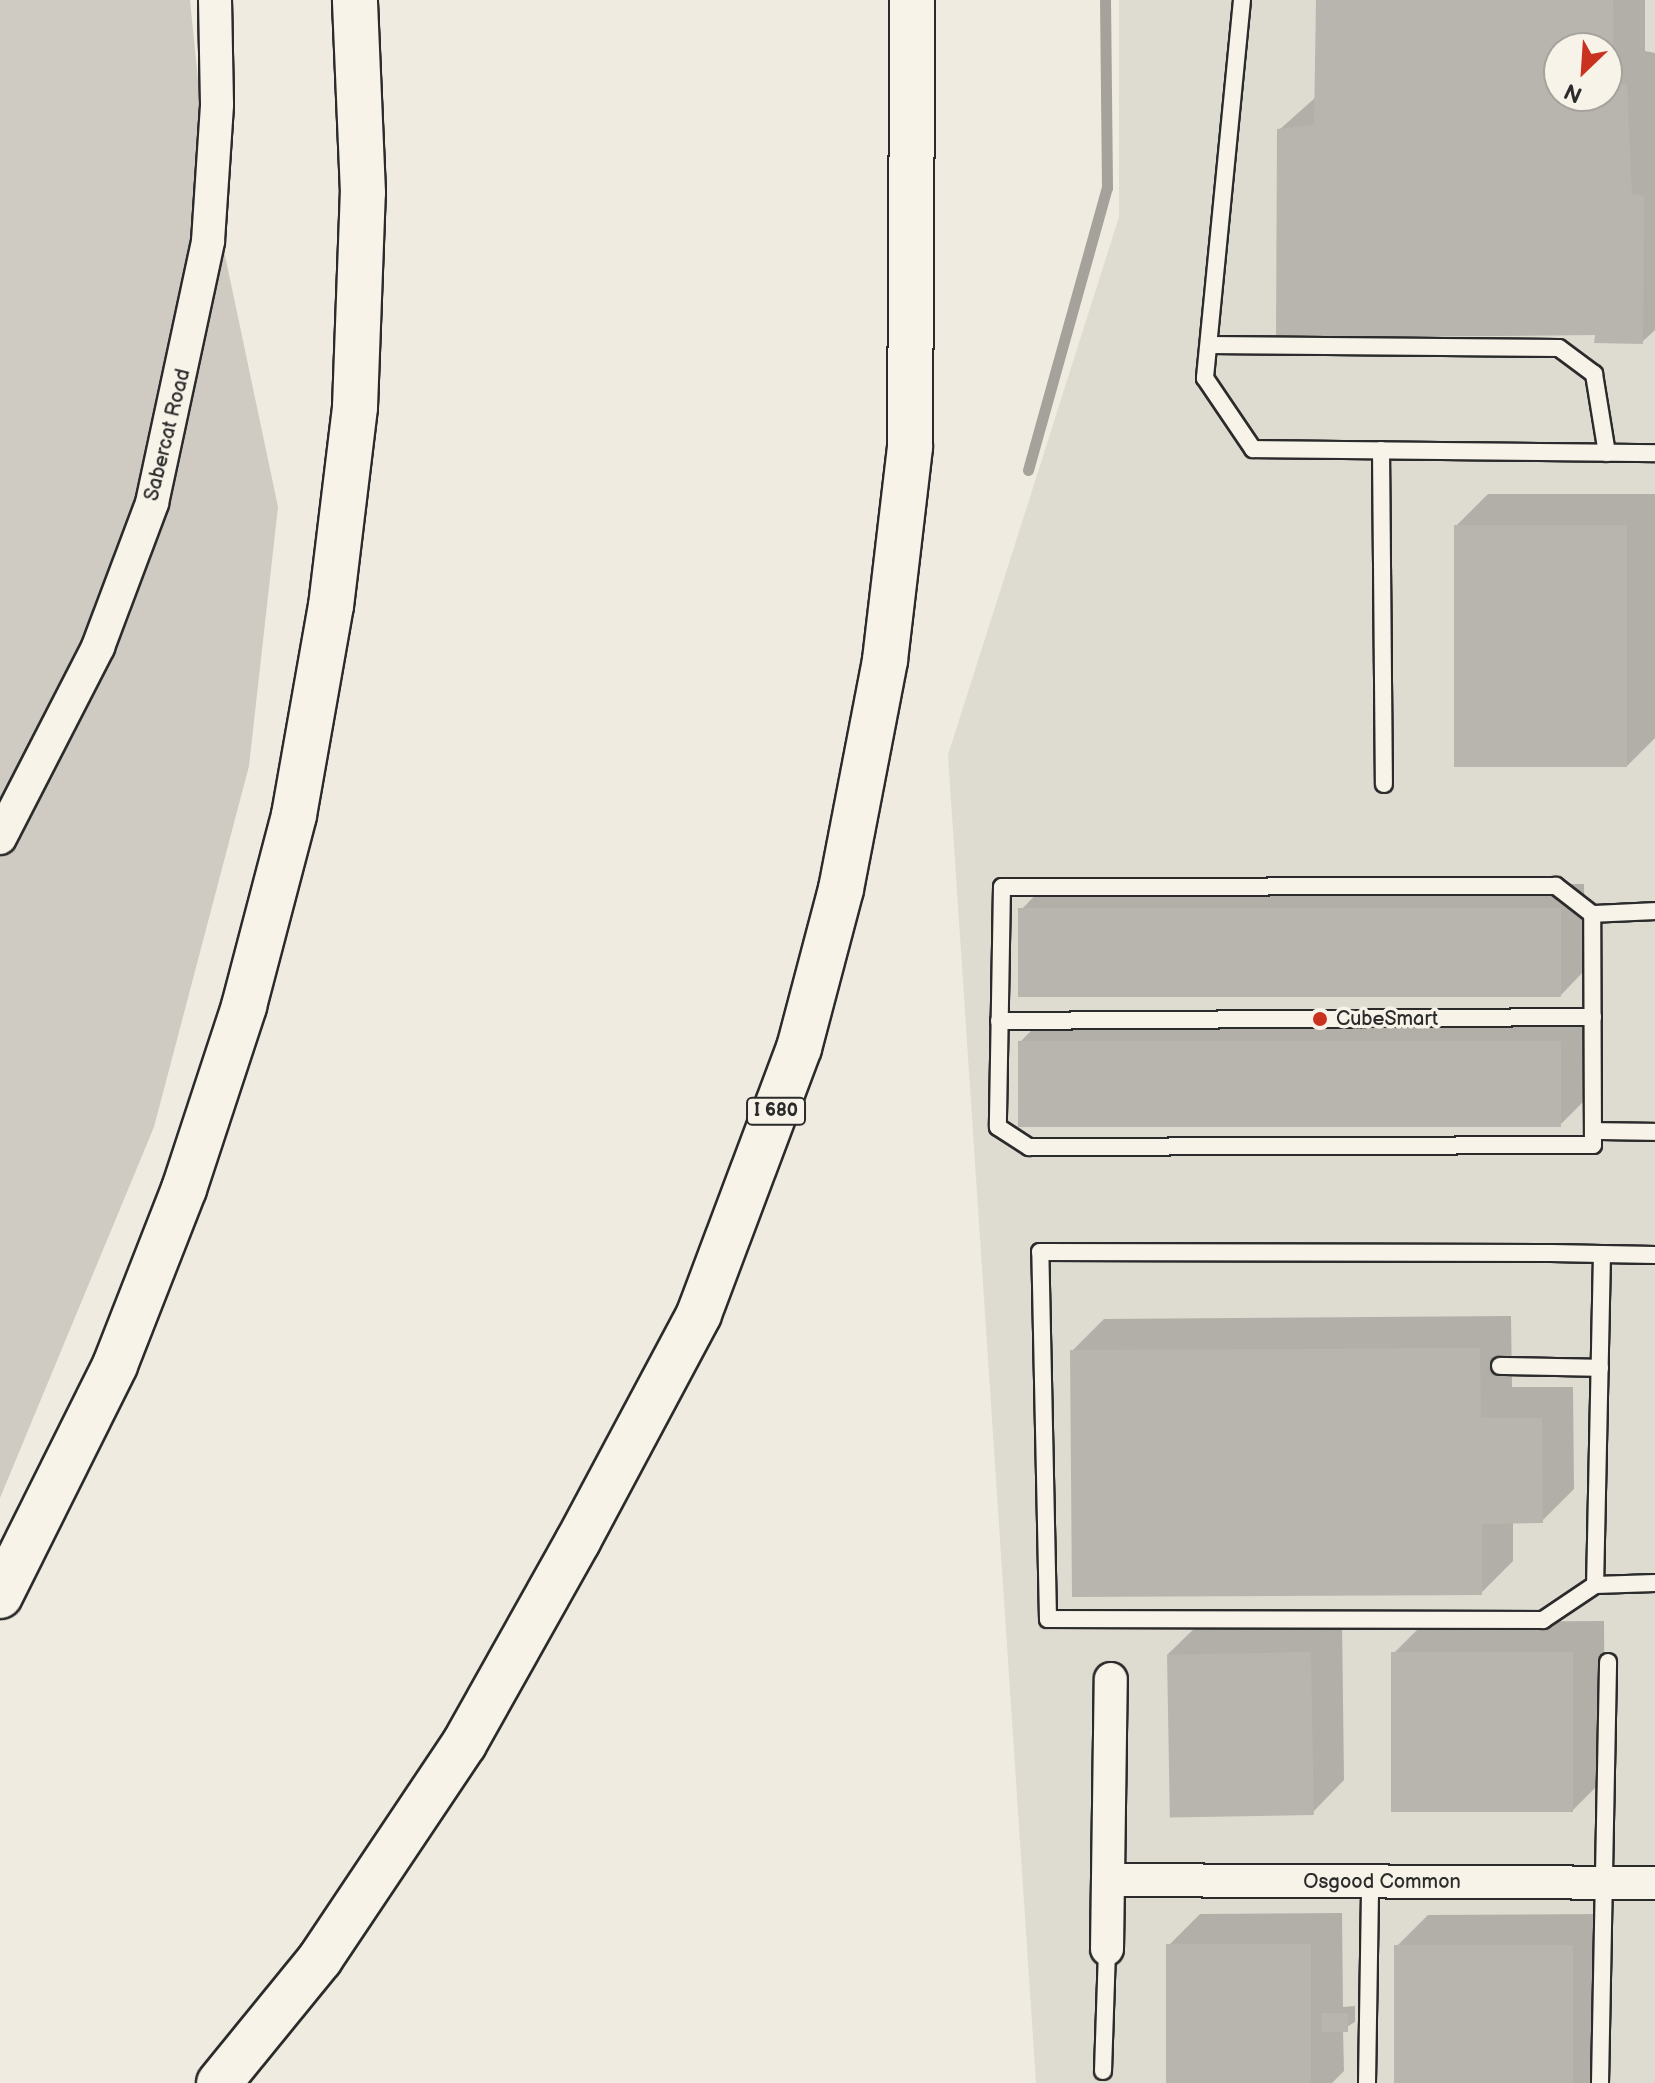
<!DOCTYPE html>
<style>
body{margin:0}
#map{position:relative;width:1655px;height:2083px;overflow:hidden;background:#efebe0;font-family:"Balsamiq Sans",sans-serif}
div>[style]{position:absolute}
.built>*{inset:0;background:#dedbd1}
.green>*{inset:0;background:#cfcbc2}
.shadow>*{inset:0;background:#0003}
.stream>*{height:11px;margin:-5.5px;padding:0 5.5px;transform-origin:5.5px;border-radius:5.5px;background:#a4a29a}
.building>*{inset:0;background:#b8b5ae;transform-origin:0 0}
.roads{filter:drop-shadow(2px 0 #2b2b2b) drop-shadow(-2px 0 #2b2b2b) drop-shadow(0 2px #2b2b2b) drop-shadow(0 -2px #2b2b2b)}
.service>*{height:16px;margin:-8px;padding:0 8px;transform-origin:8px;border-radius:8px;background:#f7f3e8}
.minor>*{height:32px;margin:-16px;padding:0 16px;transform-origin:16px;border-radius:16px;background:#f7f3e8}
.motorway>*{height:44px;margin:-22px;padding:0 22px;transform-origin:22px;border-radius:22px;background:#f7f3e8}
.dots>*{width:22px;height:22px;translate:-50% -50%;box-sizing:border-box;border:4px solid #f7f3e8;border-radius:50%}
span{translate:-50% -50%;white-space:nowrap;text-align:center;line-height:1.15;-webkit-text-stroke:7px #f7f3e8;paint-order:stroke}
.shield-label span{padding:2px 6px;background:#f7f3e8;border:2px solid;border-radius:6px;-webkit-text-stroke-width:0}
.shield-label{font-size:18px;color:#2b2b2b;font-weight:700}
.street-label{font-size:20px;color:#2b2b2b}
.poi-label{font-size:20px;color:#2b2b2b}
.left{translate:0 -50%;text-align:left}
.north{position:absolute;left:1543px;top:32px;width:80px;height:80px;box-sizing:border-box;background:#f7f3e8;border:2px solid #a5a39c;border-radius:50%;rotate:205deg;font-size:22px;font-weight:700;line-height:32px;text-align:center;color:#2b2b2b}
.north::after{content:'';display:block;margin:auto;width:28px;height:36px;background:#c8321e;clip-path:polygon(50% 0,100% 100%,50% 72%,0 100%)}
</style>
<div id="map">
<div class="built">
<div style="clip-path:polygon(evenodd,1119px 0,1655px 0,1655px 2083px,1036px 2083px,948px 755px,1119px 217px,1119px 0,1559px 48px,1607px 48px,1607px 96px,1559px 96px,1559px 48px)"></div>
</div>
<div class="green">
<div style="clip-path:polygon(0 0,190px 0,207px 170px,278px 507px,249px 766px,154px 1127px,0 1498px)"></div>
</div>
<div class="shadow">
<div style="clip-path:polygon(evenodd,1318px 0,1645px 0,1645px 51px,1655px 53px,1655px 330px,1642px 342px,1597px 333px,1279px 130px,1316px 97px,1318px 0,1559px 48px,1607px 48px,1607px 96px,1559px 96px,1559px 48px)"></div>
<div style="clip-path:polygon(1488px 494px,1655px 494px,1655px 738px,1627px 766px,1456px 526px)"></div>
<div style="clip-path:polygon(1584px 884px,1585px 970px,1561px 995px,1020px 911px,1044px 886px)"></div>
<div style="clip-path:polygon(1584px 1017px,1585px 1100px,1561px 1124px,1020px 1042px,1044px 1018px)"></div>
<div style="clip-path:polygon(1511px 1316px,1512px 1387px,1573px 1387px,1574px 1489px,1542px 1521px,1513px 1522px,1513px 1561px,1481px 1593px,1072px 1351px,1104px 1319px)"></div>
<div style="clip-path:polygon(1342px 1621px,1344px 1780px,1312px 1813px,1168px 1654px,1201px 1622px)"></div>
<div style="clip-path:polygon(1604px 1621px,1605px 1778px,1573px 1810px,1393px 1654px,1425px 1622px)"></div>
<div style="clip-path:polygon(1342px 1913px,1343px 2007px,1355px 2006px,1355px 2022px,1343px 2029px,1344px 2071px,1332px 2083px,1169px 2083px,1168px 1946px,1200px 1914px)"></div>
<div style="clip-path:polygon(1604px 1914px,1593px 2083px,1397px 2083px,1396px 1947px,1428px 1915px)"></div>
</div>
<div class="stream">
<div style="left:1028px;top:470px;width:293px;rotate:-74.4deg"></div>
<div style="left:1107px;top:188px;width:188px;rotate:-90.6deg"></div>
</div>
<div class="building">
<div style="clip-path:polygon(evenodd,1316px 0,1613px 0,1614px 83px,1627px 84px,1632px 194px,1644px 196px,1643px 344px,1594px 343px,1595px 335px,1276px 338px,1277px 129px,1314px 125px,1316px 0,1559px 48px,1607px 48px,1607px 96px,1559px 96px,1559px 48px)"></div>
<div style="left:1454px;top:525px;width:173px;height:242px"></div>
<div style="left:1561px;top:908px;width:89px;height:543px;rotate:90deg"></div>
<div style="left:1018px;top:1041px;width:543px;height:86px"></div>
<div style="clip-path:polygon(1480px 1348px,1481px 1418px,1542px 1418px,1543px 1523px,1482px 1524px,1482px 1595px,1072px 1597px,1070px 1350px)"></div>
<div style="left:1311px;top:1652px;width:163px;height:144px;rotate:89deg"></div>
<div style="left:1573px;top:1652px;width:160px;height:182px;rotate:90deg"></div>
<div style="left:1311px;top:1944px;width:139px;height:145px;rotate:90deg"></div>
<div style="left:1573px;top:1945px;width:138px;height:179px;rotate:90deg"></div>
<div style="left:1322px;top:2013px;width:26px;height:19px"></div>
</div>
<div class="roads">
<div class="service">
<div style="left:1242px;top:0;width:380px;rotate:95.6deg"></div>
<div style="left:1205px;top:378px;width:86px;rotate:55.9deg"></div>
<div style="left:1253px;top:449px;width:402px;rotate:0.6deg"></div>
<div style="left:1209px;top:345px;width:350px;rotate:0.5deg"></div>
<div style="left:1559px;top:348px;width:44px;rotate:36.6deg"></div>
<div style="left:1594px;top:374px;width:80px;rotate:80.7deg"></div>
<div style="left:1381px;top:450px;width:334px;rotate:89.5deg"></div>
<div style="left:1592px;top:914px;width:46px;rotate:-142.1deg"></div>
<div style="left:1556px;top:886px;width:554px;rotate:179.9deg"></div>
<div style="left:1002px;top:887px;width:240px;rotate:91deg"></div>
<div style="left:998px;top:1127px;width:37px;rotate:33deg"></div>
<div style="left:1029px;top:1147px;width:564px;rotate:-0.2deg"></div>
<div style="left:1593px;top:1145px;width:231px;rotate:-90.2deg"></div>
<div style="left:1592px;top:914px;width:63px;rotate:-2.7deg"></div>
<div style="left:999px;top:1021px;width:594px;rotate:-0.39deg"></div>
<div style="left:1593px;top:1131px;width:62px;rotate:0.9deg"></div>
<div style="left:1602px;top:1254px;width:331px;rotate:91.2deg"></div>
<div style="left:1595px;top:1585px;width:63px;rotate:146.1deg"></div>
<div style="left:1543px;top:1620px;width:495px;rotate:-179.9deg"></div>
<div style="left:1048px;top:1619px;width:367px;rotate:-91.2deg"></div>
<div style="left:1040px;top:1252px;width:511px;rotate:0.11deg"></div>
<div style="left:1551px;top:1253px;width:51px;rotate:1.1deg"></div>
<div style="left:1602px;top:1254px;width:53px;rotate:1.1deg"></div>
<div style="left:1500px;top:1366px;width:100px;rotate:1.1deg"></div>
<div style="left:1595px;top:1585px;width:60px;rotate:-1.9deg"></div>
<div style="left:1103px;top:2071px;width:122px;rotate:-88.1deg"></div>
<div style="left:1367px;top:2083px;width:201px;rotate:-89.1deg"></div>
<div style="left:1600px;top:2083px;width:421px;rotate:-88.9deg"></div>
</div>
<div class="minor">
<div style="left:0;top:838px;width:215px;rotate:-62.8deg"></div>
<div style="left:98px;top:647px;width:154px;rotate:-69.4deg"></div>
<div style="left:152px;top:503px;width:268px;rotate:-77.9deg"></div>
<div style="left:208px;top:241px;width:137px;rotate:-86.2deg"></div>
<div style="left:217px;top:104px;width:104px;rotate:-91.1deg"></div>
<div style="left:1109px;top:1880px;width:546px;rotate:0.31deg"></div>
<div style="left:1107px;top:1949px;width:270px;rotate:-89.2deg"></div>
</div>
<div class="motorway">
<div style="left:0;top:1596px;width:258px;rotate:-63.5deg"></div>
<div style="left:115px;top:1365px;width:189px;rotate:-68.6deg"></div>
<div style="left:184px;top:1189px;width:193px;rotate:-71.8deg"></div>
<div style="left:244px;top:1006px;width:197px;rotate:-75.3deg"></div>
<div style="left:294px;top:815px;width:212px;rotate:-80deg"></div>
<div style="left:331px;top:606px;width:200px;rotate:-83.1deg"></div>
<div style="left:355px;top:407px;width:214px;rotate:-87.9deg"></div>
<div style="left:363px;top:193px;width:193px;rotate:-92.4deg"></div>
<div style="left:219px;top:2083px;width:160px;rotate:-50.8deg"></div>
<div style="left:320px;top:1959px;width:259px;rotate:-56.2deg"></div>
<div style="left:464px;top:1744px;width:233px;rotate:-60.7deg"></div>
<div style="left:578px;top:1541px;width:257px;rotate:-61.9deg"></div>
<div style="left:699px;top:1314px;width:284px;rotate:-69.4deg"></div>
<div style="left:799px;top:1048px;width:164px;rotate:-75.2deg"></div>
<div style="left:841px;top:889px;width:233px;rotate:-79.1deg"></div>
<div style="left:885px;top:660px;width:214px;rotate:-83.3deg"></div>
<div style="left:910px;top:447px;width:447px;rotate:-89.7deg"></div>
</div>
</div>
<div class="dots">
<div style="left:1320px;top:1019px;background:#c8321e"></div>
</div>
<div class="shield-label">
<span style="left:776px;top:1111px">I 680</span>
</div>
<div class="street-label">
<span style="left:168px;top:435px;rotate:-76deg">Sabercat Road</span>
<span style="left:1382px;top:1882px">Osgood Common</span>
</div>
<div class="poi-label">
<span class="left" style="left:1336px;top:1019px">CubeSmart</span>
</div>
<div class="north">N</div>
</div>
